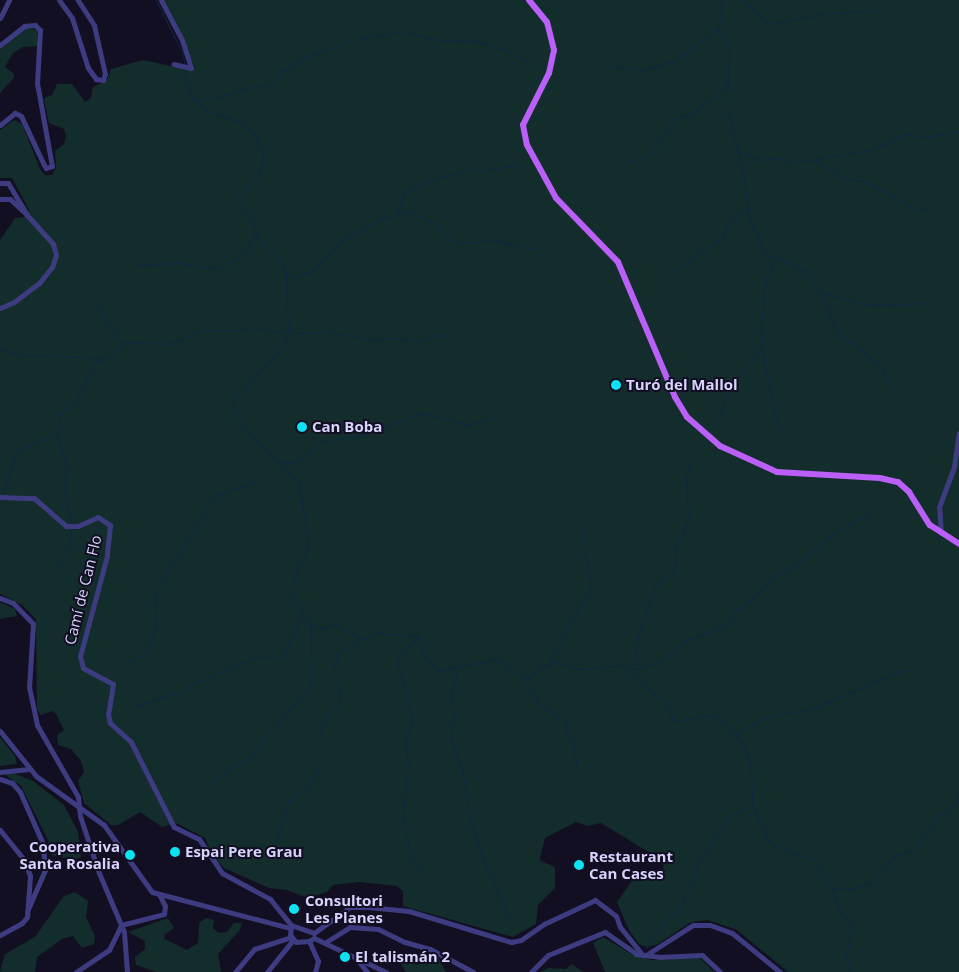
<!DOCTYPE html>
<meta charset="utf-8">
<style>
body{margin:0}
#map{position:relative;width:959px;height:972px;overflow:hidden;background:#120f23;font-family:"Open Sans",sans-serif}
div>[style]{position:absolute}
.green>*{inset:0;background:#122d2b}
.stream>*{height:1px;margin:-0.5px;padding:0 0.5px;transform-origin:0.5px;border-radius:0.5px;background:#102646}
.minor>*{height:5px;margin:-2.5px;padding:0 2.5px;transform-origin:2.5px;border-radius:2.5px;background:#3d3c80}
.major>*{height:6px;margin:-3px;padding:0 3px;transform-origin:3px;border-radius:3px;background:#ba5ff8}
.dots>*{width:14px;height:14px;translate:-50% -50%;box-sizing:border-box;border:2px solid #120f23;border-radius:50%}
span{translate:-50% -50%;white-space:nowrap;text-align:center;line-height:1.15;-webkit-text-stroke:4px #120f23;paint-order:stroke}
.poi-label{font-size:15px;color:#d7d3fd;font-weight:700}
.left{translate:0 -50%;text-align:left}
.right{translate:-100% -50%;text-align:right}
.street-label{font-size:15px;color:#d7d3fd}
</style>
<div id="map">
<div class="green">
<div style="clip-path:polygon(161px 0,959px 0,959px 972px,788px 972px,737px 930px,708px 920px,691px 922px,658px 944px,647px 947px,639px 944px,629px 930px,617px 902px,636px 875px,664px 879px,663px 861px,601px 823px,587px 826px,576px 822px,545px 838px,540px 858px,541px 861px,555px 867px,555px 888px,538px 905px,536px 924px,513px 937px,403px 906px,403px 891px,397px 886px,359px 882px,333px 885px,327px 892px,308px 898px,287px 890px,269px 888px,224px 868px,212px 855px,205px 838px,176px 823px,162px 827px,140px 812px,118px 825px,111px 825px,84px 803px,78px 781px,84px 772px,81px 761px,71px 749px,58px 745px,57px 735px,64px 730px,56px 714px,53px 711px,41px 715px,37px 710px,36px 619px,22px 605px,0 594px,0 240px,15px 218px,24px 217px,29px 210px,12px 178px,0 178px,0 130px,14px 120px,22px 124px,40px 169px,45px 175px,52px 175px,56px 168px,55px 151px,64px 144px,66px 136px,64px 129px,49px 123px,44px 98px,52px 95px,57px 84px,72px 84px,85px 102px,91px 98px,93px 87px,107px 80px,111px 69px,143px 60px,189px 70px,195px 68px)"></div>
<div style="clip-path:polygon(25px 28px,37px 30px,38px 46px,22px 47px,12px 54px,5px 67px,14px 74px,14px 78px,0 93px,0 49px)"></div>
<div style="clip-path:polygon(0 602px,15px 609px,17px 616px,0 619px)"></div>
<div style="clip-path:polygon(0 737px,15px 756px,17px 764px,0 766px)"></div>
<div style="clip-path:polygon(13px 773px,33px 781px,64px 805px,78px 832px,81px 857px,74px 860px,51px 855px,48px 840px,21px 786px,4px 774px)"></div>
<div style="clip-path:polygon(75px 892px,88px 901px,86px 917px,95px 936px,94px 944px,82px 948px,73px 936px,62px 939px,37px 957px,35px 972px,0 972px,5px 954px,35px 937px,64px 896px)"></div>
<div style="clip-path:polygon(168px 918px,174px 928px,164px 935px,165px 939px,187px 950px,198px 943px,199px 923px,206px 918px,214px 920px,213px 928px,219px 933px,227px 932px,234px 923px,242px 923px,240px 930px,218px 954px,221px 972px,156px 972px,136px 965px,135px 957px,145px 949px,145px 941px,128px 932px)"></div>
<div style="clip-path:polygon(603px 937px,633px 955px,652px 960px,700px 958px,714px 972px,605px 972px,593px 943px)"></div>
<div style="clip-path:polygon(401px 956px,416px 965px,433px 958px,439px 959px,446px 972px,406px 972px,400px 962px)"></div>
<div style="clip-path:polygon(572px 964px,583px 972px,540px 972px,549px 968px,566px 969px)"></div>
</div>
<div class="stream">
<div style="left:156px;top:0;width:58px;rotate:63.4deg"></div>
<div style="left:182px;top:52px;width:13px;rotate:77deg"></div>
<div style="left:722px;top:0;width:32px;rotate:97deg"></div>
<div style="left:718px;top:32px;width:19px;rotate:55deg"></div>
<div style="left:729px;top:48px;width:59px;rotate:91.9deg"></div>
<div style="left:727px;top:107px;width:72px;rotate:76.3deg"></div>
<div style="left:744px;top:177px;width:42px;rotate:83.2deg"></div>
<div style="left:749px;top:219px;width:55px;rotate:63.9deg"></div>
<div style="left:773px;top:268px;width:12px;rotate:125deg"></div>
<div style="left:766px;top:278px;width:48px;rotate:95.9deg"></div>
<div style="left:761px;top:326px;width:37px;rotate:85deg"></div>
<div style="left:764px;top:363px;width:69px;rotate:77.4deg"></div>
<div style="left:742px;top:0;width:37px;rotate:41deg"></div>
<div style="left:770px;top:24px;width:52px;rotate:-11.1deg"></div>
<div style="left:821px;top:14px;width:55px;rotate:-4.2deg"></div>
<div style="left:604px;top:65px;width:39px;rotate:7deg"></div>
<div style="left:643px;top:70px;width:35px;rotate:-16deg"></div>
<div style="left:677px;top:60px;width:53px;rotate:-39.7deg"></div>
<div style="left:185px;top:69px;width:15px;rotate:86deg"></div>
<div style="left:186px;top:84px;width:17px;rotate:65deg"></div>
<div style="left:193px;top:99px;width:23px;rotate:38deg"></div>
<div style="left:211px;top:113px;width:29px;rotate:16deg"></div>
<div style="left:239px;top:121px;width:21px;rotate:41deg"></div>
<div style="left:255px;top:135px;width:20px;rotate:66deg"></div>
<div style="left:263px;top:153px;width:22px;rotate:98deg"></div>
<div style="left:260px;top:175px;width:33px;rotate:136deg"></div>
<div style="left:236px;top:198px;width:32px;rotate:56deg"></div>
<div style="left:254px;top:225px;width:16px;rotate:72deg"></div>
<div style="left:259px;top:240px;width:30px;rotate:44deg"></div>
<div style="left:281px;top:261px;width:13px;rotate:67deg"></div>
<div style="left:286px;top:273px;width:62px;rotate:88.2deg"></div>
<div style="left:288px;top:335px;width:21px;rotate:119deg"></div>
<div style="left:278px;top:353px;width:66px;rotate:133.2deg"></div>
<div style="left:233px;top:401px;width:10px;rotate:84deg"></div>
<div style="left:234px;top:411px;width:22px;rotate:58deg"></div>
<div style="left:246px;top:430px;width:74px;rotate:44.5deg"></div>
<div style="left:299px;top:482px;width:65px;rotate:82deg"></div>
<div style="left:308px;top:546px;width:36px;rotate:113deg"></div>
<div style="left:294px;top:579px;width:17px;rotate:97deg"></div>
<div style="left:292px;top:596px;width:32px;rotate:56deg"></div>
<div style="left:310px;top:623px;width:13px;rotate:27deg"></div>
<div style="left:322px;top:629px;width:14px;rotate:-21deg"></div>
<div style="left:335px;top:624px;width:31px;rotate:31deg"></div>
<div style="left:362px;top:640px;width:16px;rotate:-27deg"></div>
<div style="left:376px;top:633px;width:43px;rotate:4deg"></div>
<div style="left:193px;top:99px;width:25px;rotate:-2deg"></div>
<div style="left:218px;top:98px;width:30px;rotate:-20deg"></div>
<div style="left:246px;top:88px;width:25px;rotate:-7deg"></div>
<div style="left:271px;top:85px;width:16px;rotate:-52deg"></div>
<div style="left:281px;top:72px;width:34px;rotate:-30deg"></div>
<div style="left:311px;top:55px;width:50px;rotate:-18.8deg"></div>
<div style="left:358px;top:39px;width:45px;rotate:-10.3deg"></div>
<div style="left:402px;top:31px;width:37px;rotate:14deg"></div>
<div style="left:438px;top:40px;width:38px;rotate:2deg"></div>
<div style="left:476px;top:41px;width:26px;rotate:16deg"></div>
<div style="left:501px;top:48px;width:40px;rotate:26.6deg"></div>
<div style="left:737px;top:151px;width:25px;rotate:21deg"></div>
<div style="left:760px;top:160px;width:17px;rotate:-7deg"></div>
<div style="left:777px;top:158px;width:14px;rotate:21deg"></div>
<div style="left:790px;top:163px;width:82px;rotate:-9.1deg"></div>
<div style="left:871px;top:150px;width:38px;rotate:-25deg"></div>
<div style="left:906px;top:134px;width:20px;rotate:9deg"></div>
<div style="left:926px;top:137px;width:34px;rotate:-10deg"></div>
<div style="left:813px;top:159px;width:36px;rotate:32deg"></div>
<div style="left:844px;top:178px;width:22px;rotate:10deg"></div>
<div style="left:866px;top:182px;width:52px;rotate:28.5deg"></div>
<div style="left:912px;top:207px;width:17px;rotate:13deg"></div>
<div style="left:628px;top:162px;width:23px;rotate:-20deg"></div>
<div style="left:650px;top:154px;width:44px;rotate:-55.2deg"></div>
<div style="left:675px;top:118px;width:17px;rotate:-13deg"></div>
<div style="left:692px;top:114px;width:47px;rotate:-39.8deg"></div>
<div style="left:397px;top:213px;width:21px;rotate:-71deg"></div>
<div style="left:404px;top:193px;width:30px;rotate:-26deg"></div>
<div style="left:431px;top:180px;width:41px;rotate:-15.4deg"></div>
<div style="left:471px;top:169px;width:10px;rotate:11deg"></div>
<div style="left:481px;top:171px;width:39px;rotate:-10deg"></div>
<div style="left:769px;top:254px;width:41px;rotate:24.7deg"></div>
<div style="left:806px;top:271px;width:25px;rotate:56deg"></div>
<div style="left:820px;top:292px;width:47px;rotate:16.1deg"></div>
<div style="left:865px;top:305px;width:65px;rotate:-1.8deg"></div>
<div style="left:137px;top:265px;width:42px;rotate:-2.7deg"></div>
<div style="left:179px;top:263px;width:37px;rotate:9deg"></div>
<div style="left:216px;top:269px;width:29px;rotate:-27deg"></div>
<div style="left:242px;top:256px;width:27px;rotate:-59deg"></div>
<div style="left:286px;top:273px;width:10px;rotate:29deg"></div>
<div style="left:295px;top:278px;width:21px;rotate:-23deg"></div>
<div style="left:314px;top:270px;width:42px;rotate:-46deg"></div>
<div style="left:343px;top:240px;width:43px;rotate:-29.6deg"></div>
<div style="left:380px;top:219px;width:30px;rotate:-15deg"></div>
<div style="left:409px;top:211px;width:28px;rotate:26deg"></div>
<div style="left:434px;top:223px;width:24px;rotate:45deg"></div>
<div style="left:451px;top:240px;width:10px;rotate:17deg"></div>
<div style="left:461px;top:243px;width:33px;rotate:-5deg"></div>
<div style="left:494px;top:240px;width:34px;rotate:14deg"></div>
<div style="left:527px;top:248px;width:11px"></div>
<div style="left:671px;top:273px;width:62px;rotate:-34.5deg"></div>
<div style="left:722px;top:238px;width:17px;rotate:-66deg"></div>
<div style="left:729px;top:222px;width:24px;rotate:-42deg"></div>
<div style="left:820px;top:293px;width:43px;rotate:66.4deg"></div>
<div style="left:837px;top:332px;width:56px;rotate:37.7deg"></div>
<div style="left:881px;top:366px;width:14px;rotate:69deg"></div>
<div style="left:886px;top:379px;width:12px;rotate:42deg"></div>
<div style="left:96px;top:303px;width:49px;rotate:58.2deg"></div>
<div style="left:288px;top:326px;width:11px;rotate:38deg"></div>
<div style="left:297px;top:333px;width:33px;rotate:-2deg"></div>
<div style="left:330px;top:332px;width:43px;rotate:10.8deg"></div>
<div style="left:372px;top:340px;width:22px;rotate:-5deg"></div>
<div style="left:394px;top:338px;width:25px;rotate:7deg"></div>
<div style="left:419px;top:341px;width:16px;rotate:-22deg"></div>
<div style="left:434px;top:335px;width:14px;rotate:4deg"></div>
<div style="left:0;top:349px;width:23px;rotate:15deg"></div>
<div style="left:22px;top:355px;width:81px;rotate:2.1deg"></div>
<div style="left:711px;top:429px;width:16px;rotate:-52deg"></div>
<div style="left:721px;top:416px;width:18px;rotate:-81deg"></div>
<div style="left:724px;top:398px;width:65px;rotate:-53.1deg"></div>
<div style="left:57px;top:434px;width:36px;rotate:74deg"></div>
<div style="left:67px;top:469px;width:17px;rotate:103deg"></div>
<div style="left:63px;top:486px;width:38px;rotate:78deg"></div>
<div style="left:280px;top:463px;width:19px;rotate:-6deg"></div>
<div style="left:299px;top:461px;width:30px;rotate:-41deg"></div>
<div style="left:322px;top:441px;width:40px;rotate:-8.5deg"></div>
<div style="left:362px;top:435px;width:58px;rotate:-20.3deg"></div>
<div style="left:416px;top:415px;width:9px;rotate:-13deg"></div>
<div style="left:425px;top:413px;width:45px;rotate:15.6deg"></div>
<div style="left:468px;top:425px;width:27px;rotate:-15deg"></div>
<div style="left:2px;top:495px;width:46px;rotate:-72.3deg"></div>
<div style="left:16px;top:451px;width:45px;rotate:-23.7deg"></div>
<div style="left:57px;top:433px;width:20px;rotate:-81deg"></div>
<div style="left:60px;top:413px;width:19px;rotate:-35deg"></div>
<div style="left:76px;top:402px;width:43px;rotate:-65.2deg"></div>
<div style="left:94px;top:363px;width:20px;rotate:-24deg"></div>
<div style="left:112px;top:355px;width:19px;rotate:-43deg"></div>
<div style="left:126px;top:342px;width:43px;rotate:2.7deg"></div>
<div style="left:169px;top:344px;width:33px;rotate:-23deg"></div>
<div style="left:199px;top:331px;width:65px;rotate:-1.8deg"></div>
<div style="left:264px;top:329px;width:16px;rotate:14deg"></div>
<div style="left:280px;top:333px;width:8px;rotate:-30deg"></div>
<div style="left:55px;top:569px;width:26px;rotate:-58deg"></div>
<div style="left:69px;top:547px;width:20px;rotate:-84deg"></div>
<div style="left:418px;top:636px;width:32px;rotate:131deg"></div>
<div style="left:397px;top:660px;width:63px;rotate:75.3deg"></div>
<div style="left:413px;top:721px;width:20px;rotate:114deg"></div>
<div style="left:405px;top:739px;width:26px;rotate:83deg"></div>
<div style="left:408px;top:765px;width:50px;rotate:95.7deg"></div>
<div style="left:403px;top:815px;width:44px;rotate:79.5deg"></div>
<div style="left:411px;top:858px;width:16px;rotate:55deg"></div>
<div style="left:419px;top:636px;width:18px;rotate:77deg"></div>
<div style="left:423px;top:654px;width:23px;rotate:49deg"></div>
<div style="left:438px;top:671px;width:59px;rotate:-11.7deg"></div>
<div style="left:496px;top:659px;width:32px;rotate:34deg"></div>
<div style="left:523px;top:677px;width:6px;rotate:9deg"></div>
<div style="left:529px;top:678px;width:14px;rotate:-45deg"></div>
<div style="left:539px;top:668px;width:18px;rotate:-19deg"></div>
<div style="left:556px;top:662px;width:24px;rotate:17deg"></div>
<div style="left:579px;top:669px;width:43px;rotate:-5.3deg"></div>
<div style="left:622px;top:665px;width:9px;rotate:32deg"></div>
<div style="left:630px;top:670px;width:10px;rotate:-11deg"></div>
<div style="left:640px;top:668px;width:20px;rotate:-18deg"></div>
<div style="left:659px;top:662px;width:33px;rotate:-39deg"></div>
<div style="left:685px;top:641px;width:47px;rotate:-21.1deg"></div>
<div style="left:729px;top:624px;width:12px;rotate:-70deg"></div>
<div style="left:733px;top:613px;width:39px;rotate:-38deg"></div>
<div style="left:764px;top:589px;width:11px;rotate:-63deg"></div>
<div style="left:769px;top:579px;width:29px;rotate:-27deg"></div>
<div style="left:795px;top:566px;width:49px;rotate:-40.9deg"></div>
<div style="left:832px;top:534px;width:49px;rotate:-29.2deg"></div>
<div style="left:126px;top:662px;width:14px;rotate:-21deg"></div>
<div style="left:139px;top:657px;width:11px;rotate:-41deg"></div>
<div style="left:147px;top:650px;width:28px;rotate:-71deg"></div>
<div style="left:156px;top:624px;width:28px;rotate:-94deg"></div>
<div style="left:154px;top:596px;width:109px;rotate:-59.2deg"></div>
<div style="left:210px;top:502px;width:12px;rotate:-42deg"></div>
<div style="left:219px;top:494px;width:37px;rotate:-19deg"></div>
<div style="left:254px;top:482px;width:6px;rotate:-51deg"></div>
<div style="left:549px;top:663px;width:90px;rotate:-61.4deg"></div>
<div style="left:592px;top:584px;width:37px;rotate:-104deg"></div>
<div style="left:583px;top:548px;width:18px;rotate:-87deg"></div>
<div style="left:453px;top:666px;width:9px;rotate:63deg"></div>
<div style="left:457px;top:674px;width:22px;rotate:106deg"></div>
<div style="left:451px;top:695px;width:26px;rotate:81deg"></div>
<div style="left:455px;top:721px;width:7px;rotate:135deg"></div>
<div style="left:450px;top:726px;width:28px;rotate:80deg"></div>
<div style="left:455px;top:754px;width:17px;rotate:65deg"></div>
<div style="left:462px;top:769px;width:40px;rotate:81.5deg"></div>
<div style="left:468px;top:809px;width:45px;rotate:74.4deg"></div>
<div style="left:480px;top:852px;width:79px;rotate:66deg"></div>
<div style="left:626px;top:667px;width:8px;rotate:-23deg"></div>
<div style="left:633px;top:664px;width:31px;rotate:-79deg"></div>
<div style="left:639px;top:634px;width:52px;rotate:-70.9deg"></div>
<div style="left:656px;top:585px;width:21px;rotate:-39deg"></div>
<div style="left:672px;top:572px;width:8px;rotate:-60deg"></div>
<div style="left:676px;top:565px;width:19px;rotate:-96deg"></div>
<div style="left:674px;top:546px;width:11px;rotate:-45deg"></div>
<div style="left:682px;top:538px;width:19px;rotate:-72deg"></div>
<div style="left:688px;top:520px;width:41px;rotate:-92.8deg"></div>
<div style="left:686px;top:479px;width:16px;rotate:-76deg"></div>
<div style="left:630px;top:671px;width:16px;rotate:50deg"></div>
<div style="left:640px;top:683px;width:33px;rotate:35deg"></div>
<div style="left:667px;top:702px;width:17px;rotate:73deg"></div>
<div style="left:672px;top:718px;width:5px;rotate:37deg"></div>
<div style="left:676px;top:721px;width:36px;rotate:-9deg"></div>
<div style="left:712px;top:715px;width:17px;rotate:31deg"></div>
<div style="left:727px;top:724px;width:27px;rotate:51deg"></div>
<div style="left:744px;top:745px;width:24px;rotate:73deg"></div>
<div style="left:751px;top:768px;width:37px;rotate:88deg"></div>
<div style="left:752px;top:805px;width:35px;rotate:66deg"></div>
<div style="left:766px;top:837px;width:11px;rotate:49deg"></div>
<div style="left:773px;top:845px;width:46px;rotate:20.4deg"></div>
<div style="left:816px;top:861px;width:31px;rotate:59deg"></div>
<div style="left:832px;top:888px;width:23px;rotate:72deg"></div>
<div style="left:839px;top:910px;width:19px;rotate:51deg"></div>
<div style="left:851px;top:925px;width:33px;rotate:99deg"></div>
<div style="left:846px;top:958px;width:15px;rotate:74deg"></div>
<div style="left:524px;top:679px;width:32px;rotate:58deg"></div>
<div style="left:541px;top:706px;width:31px;rotate:32deg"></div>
<div style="left:567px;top:722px;width:9px;rotate:103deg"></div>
<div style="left:565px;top:731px;width:15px;rotate:58deg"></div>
<div style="left:573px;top:744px;width:22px;rotate:80deg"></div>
<div style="left:136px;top:706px;width:36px;rotate:-19deg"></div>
<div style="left:170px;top:694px;width:10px"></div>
<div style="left:180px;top:694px;width:12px;rotate:-42deg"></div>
<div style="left:189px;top:686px;width:72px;rotate:-23.7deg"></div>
<div style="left:255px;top:657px;width:27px;rotate:2deg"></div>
<div style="left:282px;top:658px;width:49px;rotate:-64.5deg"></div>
<div style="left:735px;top:734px;width:36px;rotate:-28deg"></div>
<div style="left:767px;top:717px;width:49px;rotate:-10.6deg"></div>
<div style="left:815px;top:708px;width:90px;rotate:-23.7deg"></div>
<div style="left:897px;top:672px;width:11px;rotate:-10deg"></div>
<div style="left:212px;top:781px;width:43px;rotate:-32.6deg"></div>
<div style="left:248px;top:758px;width:99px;rotate:-49.5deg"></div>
<div style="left:312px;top:683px;width:59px;rotate:-91.9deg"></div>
<div style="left:276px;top:841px;width:41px;rotate:-72.9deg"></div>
<div style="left:288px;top:802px;width:35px;rotate:-41deg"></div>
<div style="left:314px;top:779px;width:13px;rotate:-67deg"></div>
<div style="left:319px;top:767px;width:33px;rotate:-90deg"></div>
<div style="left:319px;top:734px;width:13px;rotate:-72deg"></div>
<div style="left:323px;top:722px;width:25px;rotate:-50deg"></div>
<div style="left:339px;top:703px;width:11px;rotate:-85deg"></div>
<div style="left:340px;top:692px;width:17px;rotate:-115deg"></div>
<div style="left:333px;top:677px;width:9px;rotate:-90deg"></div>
<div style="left:333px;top:668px;width:18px;rotate:-71deg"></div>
<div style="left:339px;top:651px;width:15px;rotate:-20deg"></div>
<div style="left:353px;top:646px;width:9px;rotate:-63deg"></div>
<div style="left:833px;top:888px;width:20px;rotate:3deg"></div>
<div style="left:853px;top:889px;width:22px;rotate:-21deg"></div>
<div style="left:874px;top:881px;width:32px;rotate:-51deg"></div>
<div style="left:894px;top:856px;width:21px;rotate:-19deg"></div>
<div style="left:914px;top:849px;width:43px;rotate:-52.6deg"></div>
<div style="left:940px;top:815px;width:19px;rotate:-39deg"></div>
<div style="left:955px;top:803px;width:11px;rotate:-68deg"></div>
<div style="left:646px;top:948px;width:30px;rotate:-57deg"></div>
<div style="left:662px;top:923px;width:24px;rotate:-38deg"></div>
<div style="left:681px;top:908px;width:48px;rotate:-69.3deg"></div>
<div style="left:698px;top:863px;width:55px;rotate:-56.9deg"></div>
<div style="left:728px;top:817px;width:25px;rotate:-26deg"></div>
</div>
<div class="minor">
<div style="left:59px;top:0;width:22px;rotate:54deg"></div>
<div style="left:72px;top:18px;width:52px;rotate:72.3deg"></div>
<div style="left:88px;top:68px;width:14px;rotate:54deg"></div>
<div style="left:96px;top:79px;width:7px;rotate:8deg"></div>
<div style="left:103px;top:80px;width:6px;rotate:-72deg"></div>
<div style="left:105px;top:74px;width:50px;rotate:-102.7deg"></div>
<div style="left:94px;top:25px;width:30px;rotate:-123deg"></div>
<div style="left:161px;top:0;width:45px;rotate:62.3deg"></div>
<div style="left:182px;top:40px;width:29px;rotate:72deg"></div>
<div style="left:191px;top:68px;width:18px;rotate:-167deg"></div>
<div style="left:0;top:18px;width:20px;rotate:-63deg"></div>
<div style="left:0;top:45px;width:31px;rotate:-38deg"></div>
<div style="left:24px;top:26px;width:11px;rotate:-5deg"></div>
<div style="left:35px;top:25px;width:7px;rotate:45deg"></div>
<div style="left:40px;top:30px;width:53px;rotate:93.2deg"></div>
<div style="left:37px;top:83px;width:84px;rotate:79.8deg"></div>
<div style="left:52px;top:166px;width:6px;rotate:162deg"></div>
<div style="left:46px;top:168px;width:4px;rotate:-124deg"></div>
<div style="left:44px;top:165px;width:54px;rotate:-115.1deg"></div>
<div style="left:21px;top:116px;width:7px;rotate:-153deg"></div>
<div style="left:15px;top:113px;width:19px;rotate:141deg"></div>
<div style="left:0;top:183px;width:8px"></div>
<div style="left:8px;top:183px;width:37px;rotate:59deg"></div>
<div style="left:27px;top:215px;width:39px;rotate:48deg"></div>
<div style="left:53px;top:244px;width:11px;rotate:75deg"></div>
<div style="left:56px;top:255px;width:13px;rotate:108deg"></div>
<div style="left:52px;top:267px;width:21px;rotate:129deg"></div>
<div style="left:39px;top:283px;width:31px;rotate:143deg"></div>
<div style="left:14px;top:302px;width:15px;rotate:157deg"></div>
<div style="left:0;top:199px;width:10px"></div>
<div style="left:10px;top:199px;width:23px;rotate:43deg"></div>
<div style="left:0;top:497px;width:34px;rotate:2deg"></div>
<div style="left:34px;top:498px;width:43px;rotate:41.2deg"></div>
<div style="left:66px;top:526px;width:12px"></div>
<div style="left:78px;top:526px;width:22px;rotate:-24deg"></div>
<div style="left:98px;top:517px;width:14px;rotate:34deg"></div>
<div style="left:110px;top:525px;width:31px;rotate:96deg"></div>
<div style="left:107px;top:556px;width:104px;rotate:105.1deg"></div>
<div style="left:80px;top:656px;width:12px;rotate:76deg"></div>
<div style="left:83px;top:668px;width:34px;rotate:28deg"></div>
<div style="left:113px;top:684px;width:30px;rotate:99deg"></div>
<div style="left:108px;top:714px;width:9px;rotate:77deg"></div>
<div style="left:110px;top:723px;width:28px;rotate:42deg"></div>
<div style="left:131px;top:742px;width:95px;rotate:63.2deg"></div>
<div style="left:174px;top:827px;width:28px;rotate:26deg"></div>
<div style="left:199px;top:839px;width:41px;rotate:55.9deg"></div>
<div style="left:222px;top:873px;width:55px;rotate:28.4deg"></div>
<div style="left:270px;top:899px;width:33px;rotate:51deg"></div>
<div style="left:941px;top:533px;width:26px;rotate:-94deg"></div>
<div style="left:939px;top:507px;width:43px;rotate:-69.4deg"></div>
<div style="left:954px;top:467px;width:34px;rotate:-82deg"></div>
<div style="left:0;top:598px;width:14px;rotate:21deg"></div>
<div style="left:13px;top:603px;width:29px;rotate:46deg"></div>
<div style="left:33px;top:624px;width:63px;rotate:93.6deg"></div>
<div style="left:29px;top:687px;width:39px;rotate:78deg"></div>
<div style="left:37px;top:725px;width:83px;rotate:60.3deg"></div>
<div style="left:78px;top:797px;width:19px;rotate:84deg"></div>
<div style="left:80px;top:816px;width:60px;rotate:71.6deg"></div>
<div style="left:99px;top:873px;width:64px;rotate:67deg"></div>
<div style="left:124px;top:932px;width:40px;rotate:85.7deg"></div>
<div style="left:0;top:731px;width:58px;rotate:51.3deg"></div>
<div style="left:36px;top:776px;width:84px;rotate:35.8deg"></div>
<div style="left:104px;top:825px;width:82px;rotate:54.4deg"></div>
<div style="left:152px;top:892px;width:143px;rotate:14.6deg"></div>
<div style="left:0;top:772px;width:29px;rotate:-6deg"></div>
<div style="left:0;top:779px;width:13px;rotate:18deg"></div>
<div style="left:12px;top:783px;width:12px;rotate:48deg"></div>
<div style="left:20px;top:792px;width:57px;rotate:66.1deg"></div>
<div style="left:43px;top:844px;width:26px;rotate:86deg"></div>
<div style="left:45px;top:870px;width:43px;rotate:113.6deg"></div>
<div style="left:0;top:830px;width:38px;rotate:51deg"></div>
<div style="left:24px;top:860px;width:17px;rotate:69deg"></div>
<div style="left:30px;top:876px;width:41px;rotate:94.2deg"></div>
<div style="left:27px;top:917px;width:8px;rotate:130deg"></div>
<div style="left:22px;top:923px;width:25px;rotate:151deg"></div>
<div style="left:121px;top:925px;width:44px;rotate:-14.3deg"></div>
<div style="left:164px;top:914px;width:8px;rotate:-83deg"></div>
<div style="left:165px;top:906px;width:13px;rotate:-117deg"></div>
<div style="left:291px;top:925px;width:24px;rotate:19deg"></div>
<div style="left:291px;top:926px;width:9px;rotate:96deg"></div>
<div style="left:290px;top:935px;width:9px;rotate:49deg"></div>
<div style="left:296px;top:942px;width:13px;rotate:-4deg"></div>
<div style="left:309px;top:941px;width:6px;rotate:-31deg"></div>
<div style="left:314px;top:933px;width:44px;rotate:-35.8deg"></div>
<div style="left:350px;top:907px;width:18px"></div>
<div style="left:368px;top:907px;width:41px;rotate:5.6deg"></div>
<div style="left:409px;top:911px;width:107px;rotate:16.9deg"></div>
<div style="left:511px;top:942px;width:10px;rotate:-11deg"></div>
<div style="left:521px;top:940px;width:28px;rotate:-35deg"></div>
<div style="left:544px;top:924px;width:56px;rotate:-25.2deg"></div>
<div style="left:595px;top:900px;width:26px;rotate:37deg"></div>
<div style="left:616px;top:916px;width:12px;rotate:70deg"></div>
<div style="left:620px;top:927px;width:36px;rotate:51deg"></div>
<div style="left:314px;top:938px;width:80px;rotate:25.3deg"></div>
<div style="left:309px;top:941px;width:22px;rotate:66deg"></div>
<div style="left:318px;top:961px;width:11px;rotate:105deg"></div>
<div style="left:326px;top:942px;width:28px;rotate:-32deg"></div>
<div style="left:350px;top:927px;width:28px;rotate:4deg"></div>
<div style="left:378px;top:929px;width:30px;rotate:26deg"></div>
<div style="left:405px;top:942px;width:26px;rotate:16deg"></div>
<div style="left:430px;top:949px;width:49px;rotate:28.1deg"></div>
<div style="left:646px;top:955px;width:56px;rotate:-32.6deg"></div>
<div style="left:693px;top:925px;width:17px"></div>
<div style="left:710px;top:925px;width:23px;rotate:20deg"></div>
<div style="left:732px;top:933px;width:62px;rotate:39.1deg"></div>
<div style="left:355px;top:957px;width:19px;rotate:51deg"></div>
<div style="left:76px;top:972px;width:40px;rotate:-34deg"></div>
<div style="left:109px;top:950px;width:28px;rotate:-64deg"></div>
<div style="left:235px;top:972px;width:30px;rotate:-50deg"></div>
<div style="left:254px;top:949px;width:38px;rotate:-18deg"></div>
<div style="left:267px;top:972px;width:41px;rotate:-50.9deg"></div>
<div style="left:531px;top:972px;width:24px;rotate:-45deg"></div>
<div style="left:548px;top:955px;width:61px;rotate:-22deg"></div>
<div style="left:605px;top:932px;width:38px;rotate:35deg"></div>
<div style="left:636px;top:954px;width:23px;rotate:7deg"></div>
<div style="left:659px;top:957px;width:43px;rotate:-2.7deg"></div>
<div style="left:702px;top:955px;width:25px;rotate:43deg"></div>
</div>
<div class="major">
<div style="left:529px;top:0;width:28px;rotate:51deg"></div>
<div style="left:547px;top:22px;width:29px;rotate:76deg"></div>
<div style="left:554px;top:50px;width:24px;rotate:102deg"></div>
<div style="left:549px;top:73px;width:58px;rotate:116.6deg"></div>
<div style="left:523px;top:125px;width:20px;rotate:79deg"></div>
<div style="left:527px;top:145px;width:60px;rotate:61.3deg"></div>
<div style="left:556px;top:198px;width:89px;rotate:45.9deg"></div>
<div style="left:618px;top:262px;width:147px;rotate:67.1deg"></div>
<div style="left:675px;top:397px;width:23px;rotate:59deg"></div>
<div style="left:687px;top:417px;width:44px;rotate:41.3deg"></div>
<div style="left:720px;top:446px;width:63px;rotate:24.5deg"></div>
<div style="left:777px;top:472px;width:103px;rotate:3.3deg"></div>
<div style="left:880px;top:478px;width:18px;rotate:13deg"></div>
<div style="left:898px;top:482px;width:15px;rotate:42deg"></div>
<div style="left:909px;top:492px;width:39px;rotate:58deg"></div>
<div style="left:930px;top:525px;width:35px;rotate:33deg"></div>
</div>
<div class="dots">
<div style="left:616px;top:385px;background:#0be2f2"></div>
<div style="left:302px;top:427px;background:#0be2f2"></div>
<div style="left:175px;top:852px;background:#0be2f2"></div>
<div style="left:130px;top:855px;background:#0be2f2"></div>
<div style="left:579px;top:865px;background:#0be2f2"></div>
<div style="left:294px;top:909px;background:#0be2f2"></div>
<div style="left:345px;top:957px;background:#0be2f2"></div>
</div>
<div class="poi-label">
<span class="left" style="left:626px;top:385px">Turó del Mallol</span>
<span class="left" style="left:312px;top:427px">Can Boba</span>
<span class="right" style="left:120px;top:855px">Cooperativa<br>Santa Rosalia</span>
<span class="left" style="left:185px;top:852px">Espai Pere Grau</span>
<span class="left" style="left:589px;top:865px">Restaurant<br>Can Cases</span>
<span class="left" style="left:305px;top:909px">Consultori<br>Les Planes</span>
<span class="left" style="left:355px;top:957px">El talismán 2</span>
</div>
<div class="street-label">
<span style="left:83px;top:590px;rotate:-76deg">Camí de Can Flo</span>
</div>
</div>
